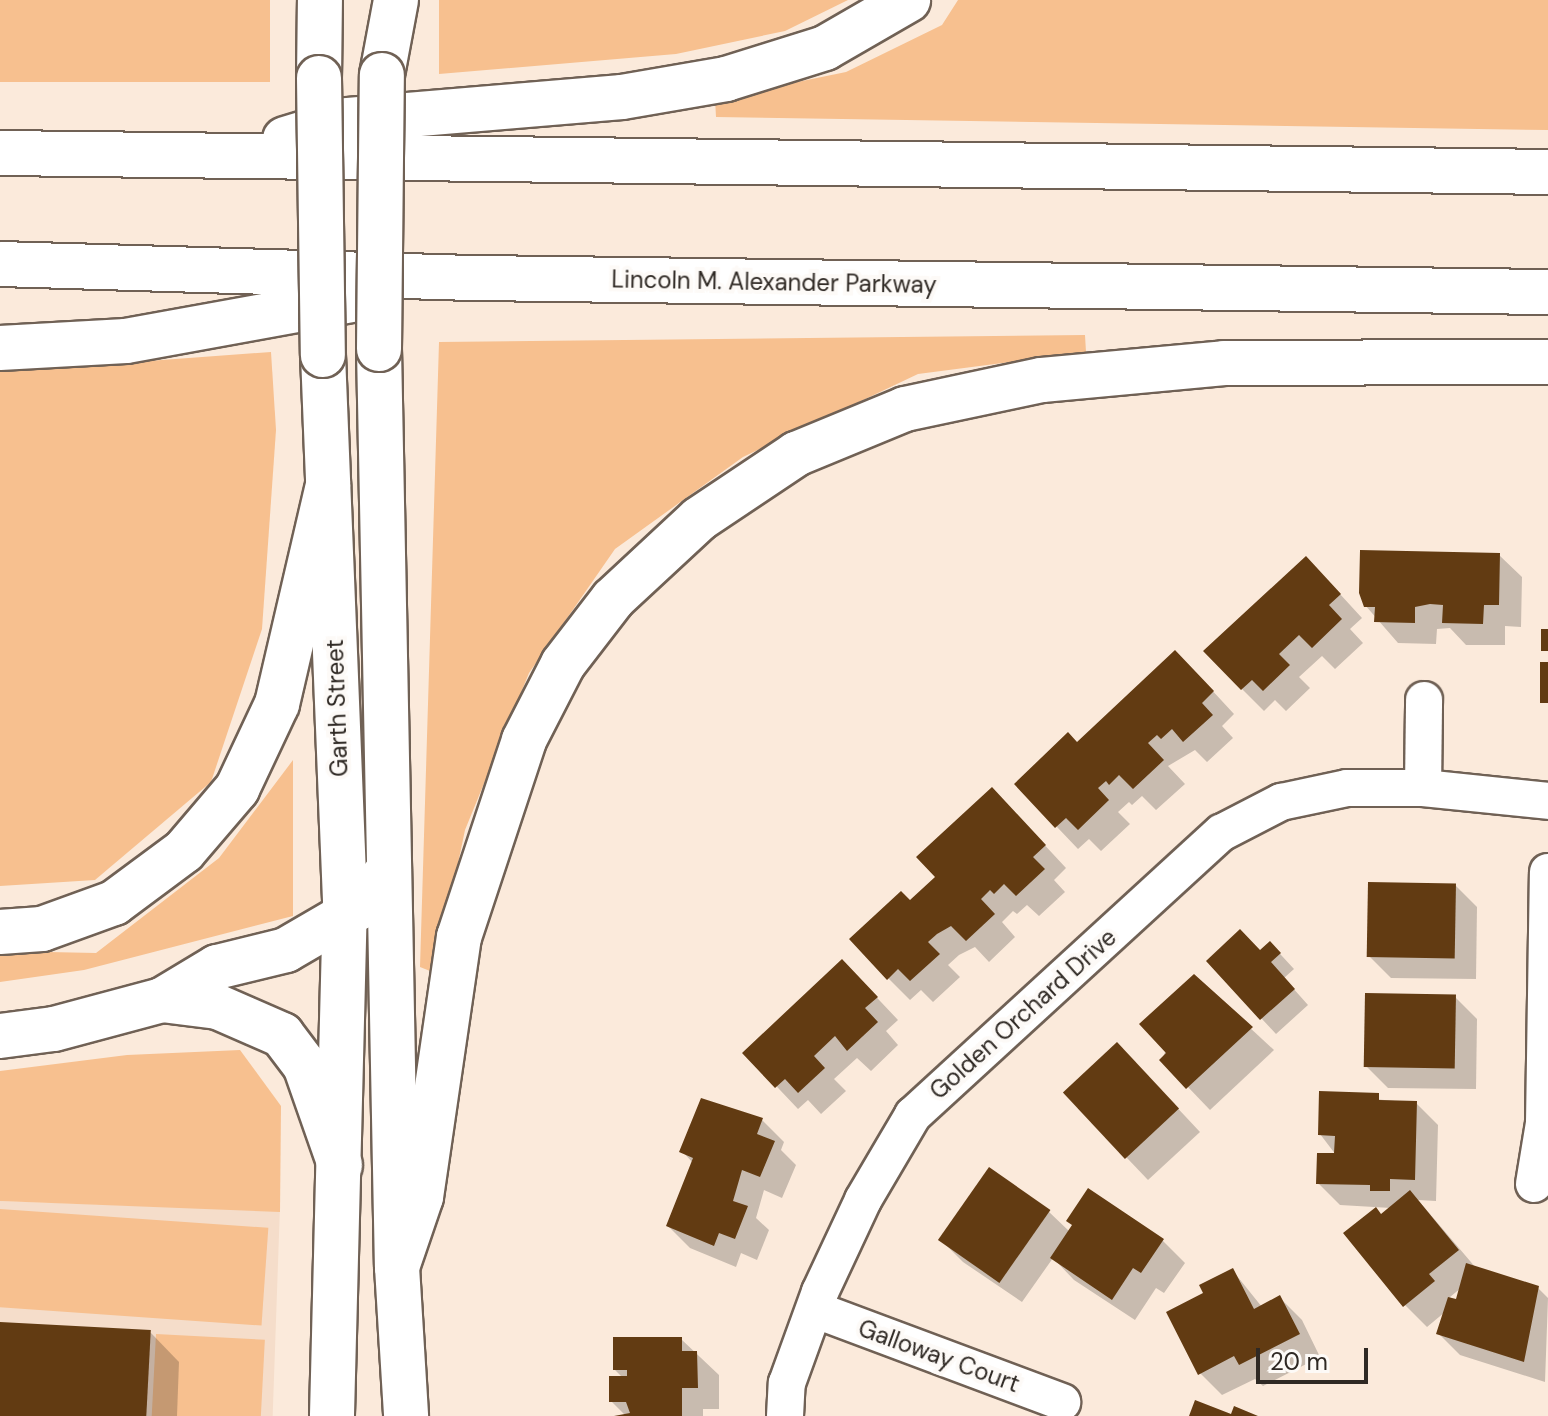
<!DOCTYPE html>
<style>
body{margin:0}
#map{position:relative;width:1548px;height:1416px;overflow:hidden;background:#fbeadb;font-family:"DM Sans",sans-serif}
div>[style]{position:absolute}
.built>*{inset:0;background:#f5ddca;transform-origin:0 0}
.green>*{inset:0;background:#f7c08f;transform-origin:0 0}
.shadow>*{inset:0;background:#0003}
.building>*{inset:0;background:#623b12;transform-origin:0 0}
.roads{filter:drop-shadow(2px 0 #706155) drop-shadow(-2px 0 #706155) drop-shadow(0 2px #706155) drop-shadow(0 -2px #706155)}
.minor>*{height:36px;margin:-18px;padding:0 18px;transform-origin:18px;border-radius:18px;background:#fff}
.secondary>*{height:44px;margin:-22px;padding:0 22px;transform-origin:22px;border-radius:22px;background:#fff}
.motorway>*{height:44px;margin:-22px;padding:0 22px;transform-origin:22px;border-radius:22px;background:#fff}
.bridges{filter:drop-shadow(2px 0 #706155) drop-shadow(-2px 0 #706155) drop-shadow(0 2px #706155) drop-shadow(0 -2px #706155)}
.secondary-bridge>*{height:44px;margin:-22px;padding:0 22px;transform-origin:22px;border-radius:22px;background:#fff}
span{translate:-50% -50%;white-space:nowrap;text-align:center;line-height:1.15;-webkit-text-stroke:8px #fdfaf7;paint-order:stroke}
.street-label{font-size:24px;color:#2f2924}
.scale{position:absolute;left:1256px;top:1348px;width:112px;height:36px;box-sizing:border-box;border:4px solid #2f2924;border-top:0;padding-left:10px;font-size:24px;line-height:28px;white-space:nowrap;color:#2f2924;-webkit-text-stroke:6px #fdfaf7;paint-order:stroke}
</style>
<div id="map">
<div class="built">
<div style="left:0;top:1201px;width:280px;height:215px;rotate:2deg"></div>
</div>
<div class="green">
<div style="left:0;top:0;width:270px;height:82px"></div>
<div style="clip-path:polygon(439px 0,848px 0,785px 31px,676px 54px,439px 74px)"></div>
<div style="clip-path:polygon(958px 0,1548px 0,1548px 130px,716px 117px,715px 99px,846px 72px,942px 25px)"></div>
<div style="clip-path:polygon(1085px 335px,1086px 352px,918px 374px,743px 457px,615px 549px,529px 673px,465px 830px,435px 973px,420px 967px,439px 342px)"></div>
<div style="clip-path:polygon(271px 352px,276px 430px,262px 629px,211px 782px,95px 880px,0 886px,0 372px)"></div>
<div style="clip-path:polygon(293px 760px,293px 916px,84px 970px,0 982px,0 951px,96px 953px,219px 858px)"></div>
<div style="clip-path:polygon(240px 1050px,281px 1106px,280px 1212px,0 1201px,0 1071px,127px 1055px)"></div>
<div style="left:0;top:1209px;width:269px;height:98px;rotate:4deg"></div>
<div style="left:156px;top:1334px;width:109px;height:82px;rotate:3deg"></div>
</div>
<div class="shadow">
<div style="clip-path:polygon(1499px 555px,1522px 577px,1521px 627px,1505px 626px,1505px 645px,1466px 645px,1450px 628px,1437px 629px,1436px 644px,1398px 643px,1365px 605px)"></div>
<div style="clip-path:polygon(1328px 581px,1362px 618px,1350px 629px,1363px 643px,1335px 669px,1322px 656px,1299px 677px,1310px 688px,1286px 711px,1275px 700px,1264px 711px,1242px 689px)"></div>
<div style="clip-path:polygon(1197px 674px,1234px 714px,1222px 726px,1233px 738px,1207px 762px,1195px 750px,1168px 766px,1185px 784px,1156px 810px,1142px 796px,1132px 805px,1129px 802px,1118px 812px,1130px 824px,1101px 851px,1089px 839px,1078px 849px,1016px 784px)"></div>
<div style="clip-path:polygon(1013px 811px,1066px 868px,1054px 880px,1065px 892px,1039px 916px,1027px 905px,1017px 914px,1013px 911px,1002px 922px,1015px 937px,989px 962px,975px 947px,959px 955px,948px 965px,960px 977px,933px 1002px,921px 990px,910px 1000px,888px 978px,910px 903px)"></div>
<div style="clip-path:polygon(1455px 885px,1477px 907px,1476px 979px,1391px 978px,1369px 956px)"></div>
<div style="clip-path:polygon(1270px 943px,1294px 969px,1284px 978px,1308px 1005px,1276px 1034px,1208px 961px,1260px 953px)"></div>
<div style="clip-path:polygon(1194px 976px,1274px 1050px,1210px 1110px,1162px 1060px)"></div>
<div style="clip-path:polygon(864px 984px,898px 1020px,886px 1031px,898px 1045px,871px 1071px,857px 1058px,834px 1079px,846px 1091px,821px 1114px,808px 1100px,798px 1109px,745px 1053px)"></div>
<div style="clip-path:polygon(1455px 997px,1477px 1019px,1476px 1089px,1388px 1088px,1366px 1066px)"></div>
<div style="clip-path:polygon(1139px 1067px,1200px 1132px,1148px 1180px,1065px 1093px)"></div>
<div style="clip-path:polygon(evenodd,1321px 1094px,1416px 1103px,1438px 1125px,1436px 1201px,1418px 1200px,1476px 1268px,1538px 1288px,1548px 1298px,1545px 1382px,1460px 1355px,1438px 1333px,1445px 1312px,1427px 1327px,1405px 1305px,1382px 1216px,1391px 1208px,1340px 1205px,1318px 1183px,1336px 1155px,1320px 1134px,1321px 1094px,1461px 1288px,1457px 1301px,1452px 1300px,1450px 1297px,1461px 1288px)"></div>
<div style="clip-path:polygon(762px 1120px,784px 1142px,781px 1150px,796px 1165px,782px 1198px,764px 1190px,756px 1218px,769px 1230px,757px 1260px,741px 1253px,736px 1267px,690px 1248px,668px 1226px,693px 1163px,682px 1151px)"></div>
<div style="clip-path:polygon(1048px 1211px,1070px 1232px,1163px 1241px,1185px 1263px,1164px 1293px,1156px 1288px,1135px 1320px,1074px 1280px,1053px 1258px,1022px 1302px,963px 1262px,941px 1240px)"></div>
<div style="clip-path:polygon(1233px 1271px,1262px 1307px,1280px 1298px,1302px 1320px,1320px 1357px,1263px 1386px,1255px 1379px,1222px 1395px,1200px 1373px,1205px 1294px)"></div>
<div style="clip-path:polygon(0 1326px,151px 1333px,179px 1362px,177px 1416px,0 1416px)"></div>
<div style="clip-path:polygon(681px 1339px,719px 1375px,719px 1409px,703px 1409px,703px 1416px,616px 1416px,625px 1415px,611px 1401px,623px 1378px,615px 1370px)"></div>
</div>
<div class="building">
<div style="clip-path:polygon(1360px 550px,1500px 553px,1499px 605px,1484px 605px,1483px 624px,1442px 623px,1443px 605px,1430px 604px,1415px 607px,1415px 623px,1374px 622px,1375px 607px,1364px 607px,1359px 593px)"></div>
<div style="clip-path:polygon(1306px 556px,1341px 594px,1329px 605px,1342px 619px,1312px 648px,1299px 635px,1279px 654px,1290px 665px,1263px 691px,1252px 680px,1241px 690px,1203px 651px)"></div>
<div style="left:1541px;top:629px;width:7px;height:22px"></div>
<div style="clip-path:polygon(1175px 650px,1214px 691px,1202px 703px,1213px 715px,1183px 742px,1172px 729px,1161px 739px,1157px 735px,1148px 743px,1164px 760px,1133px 789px,1119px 775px,1109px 785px,1106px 781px,1098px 788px,1109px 800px,1078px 830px,1066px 818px,1055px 828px,1014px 784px,1068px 732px,1077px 742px)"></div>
<div style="left:1540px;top:662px;width:8px;height:41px"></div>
<div style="clip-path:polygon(992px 787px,1046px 845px,1033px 857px,1045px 869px,1016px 896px,1004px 884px,994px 894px,990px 890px,981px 899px,995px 914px,966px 941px,951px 926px,937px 934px,928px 942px,940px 954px,910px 981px,898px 969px,887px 980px,849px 939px,901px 891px,910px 900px,935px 877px,916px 857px)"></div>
<div style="left:1368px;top:882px;width:88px;height:75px;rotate:1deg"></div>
<div style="clip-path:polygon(1240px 929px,1260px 950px,1270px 941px,1281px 953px,1271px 962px,1295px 989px,1260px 1020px,1206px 961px)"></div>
<div style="clip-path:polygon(842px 959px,878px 997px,865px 1008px,878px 1022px,847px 1051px,835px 1036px,814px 1056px,825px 1068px,798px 1093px,785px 1079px,775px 1088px,742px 1053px)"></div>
<div style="clip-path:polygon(1194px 974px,1253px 1027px,1186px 1089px,1159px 1060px,1166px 1053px,1139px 1024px)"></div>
<div style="left:1365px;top:993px;width:91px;height:74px;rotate:1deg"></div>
<div style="left:1117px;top:1042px;width:91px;height:74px;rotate:47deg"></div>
<div style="clip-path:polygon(1319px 1091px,1379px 1093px,1379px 1100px,1417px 1101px,1415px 1180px,1390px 1179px,1390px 1191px,1370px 1191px,1370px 1185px,1316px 1184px,1317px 1153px,1334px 1153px,1335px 1136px,1318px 1135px)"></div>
<div style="clip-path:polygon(701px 1098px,763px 1118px,757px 1134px,775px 1141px,760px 1177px,742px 1170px,733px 1201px,748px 1206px,735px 1239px,719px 1233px,714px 1246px,666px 1226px,693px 1158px,679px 1152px)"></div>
<div style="left:989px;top:1167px;width:75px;height:89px;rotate:35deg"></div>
<div style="clip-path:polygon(1088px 1188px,1164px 1239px,1141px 1273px,1133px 1268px,1112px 1300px,1050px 1258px,1072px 1225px,1066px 1221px)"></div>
<div style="clip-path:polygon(1410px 1190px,1459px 1250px,1429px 1274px,1435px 1281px,1403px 1307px,1343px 1233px,1376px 1207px,1381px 1214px)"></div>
<div style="clip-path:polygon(1466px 1263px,1539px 1286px,1524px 1362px,1436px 1334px,1448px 1297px,1456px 1299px)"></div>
<div style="clip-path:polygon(1233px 1268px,1254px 1309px,1280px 1295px,1300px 1334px,1239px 1365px,1234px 1356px,1198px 1375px,1166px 1312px,1203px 1293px,1199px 1285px)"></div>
<div style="left:0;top:1322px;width:151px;height:94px;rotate:3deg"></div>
<div style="clip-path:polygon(613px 1337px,682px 1337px,682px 1351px,697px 1351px,698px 1388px,682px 1388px,682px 1416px,614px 1416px,630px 1413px,626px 1402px,609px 1402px,609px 1376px,627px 1376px,627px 1370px,613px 1370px)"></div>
<div style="clip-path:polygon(1195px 1400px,1231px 1414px,1234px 1406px,1258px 1416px,1189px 1416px)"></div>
</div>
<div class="roads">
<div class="minor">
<div style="left:1423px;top:788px;width:88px;rotate:-89.3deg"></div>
<div style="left:1534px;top:1184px;width:62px;rotate:-80.7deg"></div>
<div style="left:1544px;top:1123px;width:251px;rotate:-89.1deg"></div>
<div style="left:816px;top:1310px;width:263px;rotate:20.5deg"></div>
<div style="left:785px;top:1416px;width:33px;rotate:-87deg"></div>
<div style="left:787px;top:1383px;width:97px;rotate:-70.1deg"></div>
<div style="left:820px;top:1292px;width:102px;rotate:-64.9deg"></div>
<div style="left:863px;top:1200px;width:99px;rotate:-59.5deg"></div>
<div style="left:913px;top:1115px;width:418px;rotate:-42.5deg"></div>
<div style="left:1221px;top:833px;width:68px;rotate:-27.3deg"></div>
<div style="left:1281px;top:802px;width:67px;rotate:-12deg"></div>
<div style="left:1347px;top:788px;width:76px"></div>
<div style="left:1423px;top:788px;width:126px;rotate:5.9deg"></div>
</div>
<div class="secondary">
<div style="left:319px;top:78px;width:78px;rotate:-89.3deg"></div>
<div style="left:379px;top:349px;width:918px;rotate:88.88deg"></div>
<div style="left:397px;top:1267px;width:149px;rotate:86.5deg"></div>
<div style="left:323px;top:355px;width:546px;rotate:87.69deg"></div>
<div style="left:345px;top:901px;width:515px;rotate:91.45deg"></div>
</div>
<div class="motorway">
<div style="left:382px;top:75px;width:76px;rotate:-79.4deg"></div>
<div style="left:285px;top:139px;width:66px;rotate:-16.8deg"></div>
<div style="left:348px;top:120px;width:275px;rotate:-4.8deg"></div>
<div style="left:622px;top:97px;width:106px;rotate:-9.8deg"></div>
<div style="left:726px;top:79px;width:104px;rotate:-17.4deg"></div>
<div style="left:825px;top:48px;width:96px;rotate:-30deg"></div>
<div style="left:0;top:153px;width:1548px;rotate:0.7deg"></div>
<div style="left:0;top:264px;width:477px;rotate:1.7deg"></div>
<div style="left:477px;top:278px;width:1071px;rotate:0.75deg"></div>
<div style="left:0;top:348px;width:126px;rotate:-3.2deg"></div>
<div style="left:126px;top:341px;width:236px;rotate:-10.3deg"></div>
<div style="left:0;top:932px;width:42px;rotate:-4.1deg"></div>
<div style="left:42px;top:929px;width:77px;rotate:-19.9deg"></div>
<div style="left:114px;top:903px;width:87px;rotate:-36.6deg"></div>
<div style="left:184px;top:851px;width:82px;rotate:-49.5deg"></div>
<div style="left:237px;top:789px;width:94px;rotate:-64.8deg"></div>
<div style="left:277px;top:704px;width:225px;rotate:-76.9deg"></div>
<div style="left:162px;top:1000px;width:56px;rotate:7.1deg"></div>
<div style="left:218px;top:1007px;width:70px;rotate:23.6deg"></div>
<div style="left:282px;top:1035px;width:38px;rotate:53deg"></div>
<div style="left:305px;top:1065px;width:106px;rotate:70.7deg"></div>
<div style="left:0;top:1036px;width:54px;rotate:-7.4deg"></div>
<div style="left:54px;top:1029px;width:112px;rotate:-15deg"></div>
<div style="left:162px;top:1000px;width:64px;rotate:-31deg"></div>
<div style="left:217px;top:967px;width:71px;rotate:-13.8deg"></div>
<div style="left:286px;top:950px;width:86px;rotate:-30.2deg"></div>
<div style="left:360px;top:907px;width:48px;rotate:-52.7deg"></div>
<div style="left:397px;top:1267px;width:74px;rotate:-71.1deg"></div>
<div style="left:421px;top:1197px;width:263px;rotate:-81.7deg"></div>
<div style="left:459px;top:937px;width:207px;rotate:-71.7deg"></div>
<div style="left:524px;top:740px;width:85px;rotate:-62.8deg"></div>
<div style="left:563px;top:664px;width:82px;rotate:-52.4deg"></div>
<div style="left:613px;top:599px;width:117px;rotate:-42.9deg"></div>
<div style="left:699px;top:519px;width:117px;rotate:-33.8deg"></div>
<div style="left:796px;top:454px;width:118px;rotate:-22.4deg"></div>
<div style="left:905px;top:409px;width:140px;rotate:-12deg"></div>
<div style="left:1042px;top:380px;width:183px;rotate:-5.3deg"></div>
<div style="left:1224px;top:363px;width:324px;rotate:-0.2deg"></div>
</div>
</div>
<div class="bridges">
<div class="secondary-bridge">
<div style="left:319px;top:78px;width:277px;rotate:89.2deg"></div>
<div style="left:379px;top:349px;width:274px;rotate:-89.4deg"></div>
</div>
</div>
<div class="street-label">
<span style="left:774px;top:282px;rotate:1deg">Lincoln M. Alexander Parkway</span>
<span style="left:337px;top:708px;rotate:-92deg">Garth Street</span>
<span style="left:1023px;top:1014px;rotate:-42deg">Golden Orchard Drive</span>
<span style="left:939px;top:1356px;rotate:20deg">Galloway Court</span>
</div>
<div class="scale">20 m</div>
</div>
